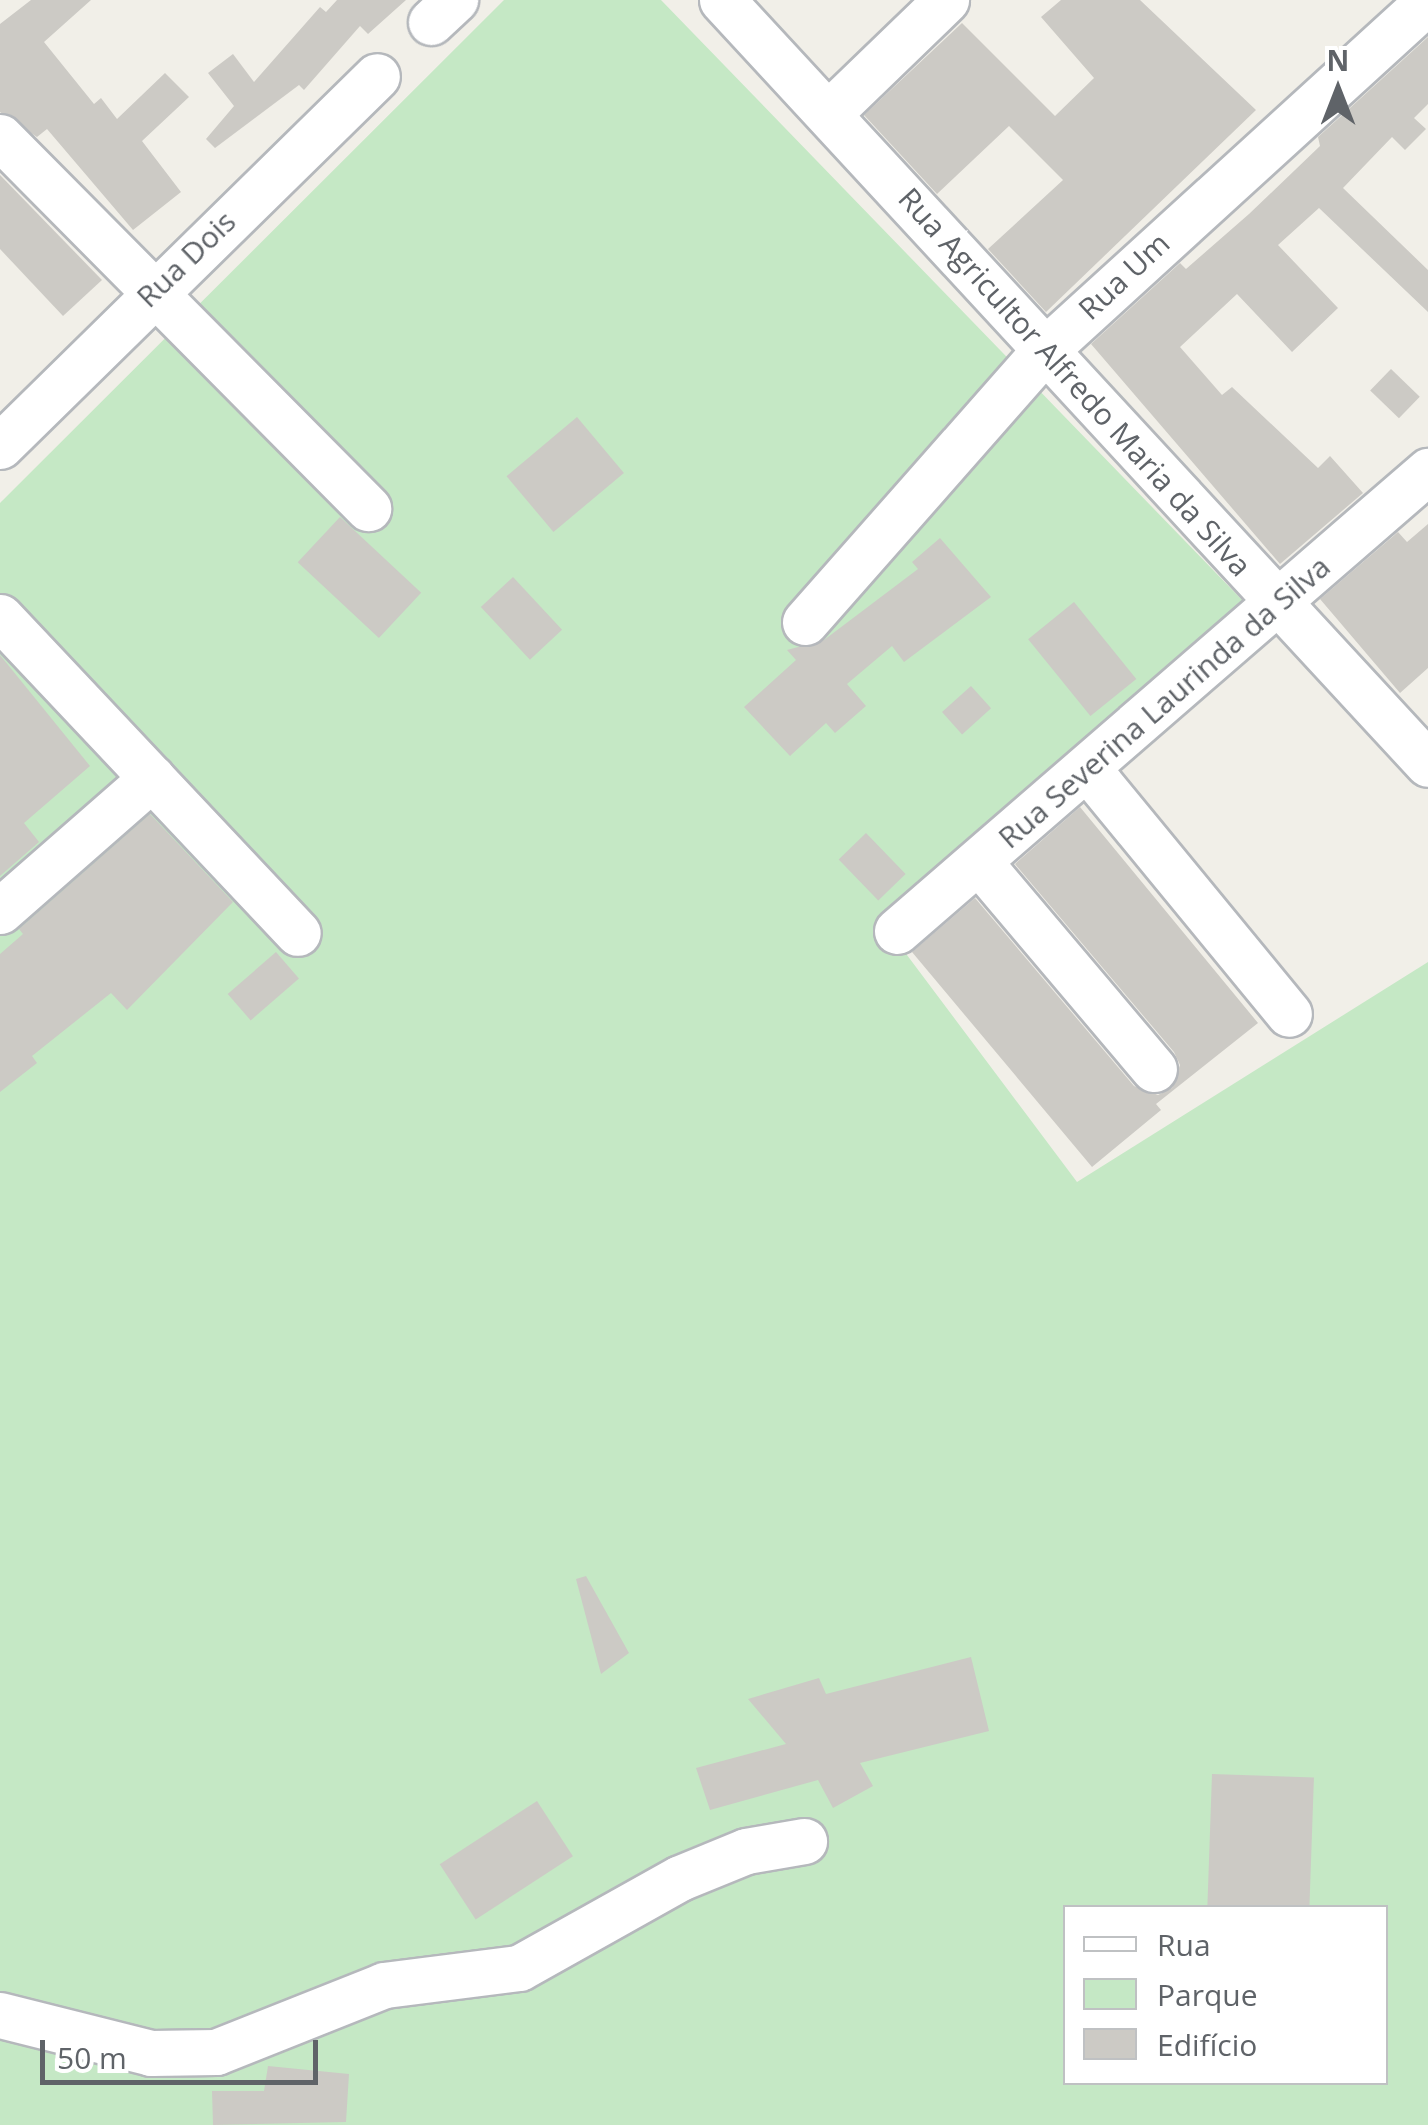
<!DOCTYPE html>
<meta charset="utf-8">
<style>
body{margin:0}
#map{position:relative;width:1428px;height:2125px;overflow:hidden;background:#f1efe8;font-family:"Open Sans",sans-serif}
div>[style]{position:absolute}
.green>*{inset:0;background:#c5e8c5}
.building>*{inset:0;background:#cccac5;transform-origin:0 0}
.roads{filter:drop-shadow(2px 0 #b5b8bc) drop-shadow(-2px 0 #b5b8bc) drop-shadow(0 2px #b5b8bc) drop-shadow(0 -2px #b5b8bc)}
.minor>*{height:45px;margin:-22.5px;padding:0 22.5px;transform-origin:22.5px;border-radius:22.5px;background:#fff}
span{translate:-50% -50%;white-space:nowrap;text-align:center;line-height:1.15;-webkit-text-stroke:8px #fff;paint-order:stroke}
.street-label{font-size:30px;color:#5f6368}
.legend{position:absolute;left:1063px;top:1905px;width:325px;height:180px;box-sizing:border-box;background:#fff;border:2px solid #bfc1c3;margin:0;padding:12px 18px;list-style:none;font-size:30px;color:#5f6368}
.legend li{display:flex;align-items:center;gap:20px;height:50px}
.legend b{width:50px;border:2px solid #bfc1c3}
.north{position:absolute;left:1288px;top:40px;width:100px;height:100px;-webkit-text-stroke:8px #fff;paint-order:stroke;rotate:0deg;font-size:28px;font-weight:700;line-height:40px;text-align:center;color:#5f6368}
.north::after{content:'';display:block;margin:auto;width:35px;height:45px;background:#5f6368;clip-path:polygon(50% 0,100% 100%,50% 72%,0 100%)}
.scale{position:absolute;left:40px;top:2040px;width:278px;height:45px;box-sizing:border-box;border:5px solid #5f6368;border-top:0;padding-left:12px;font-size:30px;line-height:35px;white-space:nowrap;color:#5f6368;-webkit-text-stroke:8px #fff;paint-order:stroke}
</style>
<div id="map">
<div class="green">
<div style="clip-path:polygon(evenodd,504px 0,661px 0,1246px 604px,883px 923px,1077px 1182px,1428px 962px,1428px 2125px,0 2125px,0 503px,504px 0,1066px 1908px,1386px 1908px,1386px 2082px,1066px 2082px,1066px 1908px)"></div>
</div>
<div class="building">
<div style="clip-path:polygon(31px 0,91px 0,44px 42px,94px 104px,101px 98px,117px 119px,165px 73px,189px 97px,142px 141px,181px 192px,133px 230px,47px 129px,37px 137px,0 112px,0 24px)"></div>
<div style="clip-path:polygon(337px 0,406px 0,368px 34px,360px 26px,304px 90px,299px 85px,215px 148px,206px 139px,234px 106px,208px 73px,233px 54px,254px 82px,320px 7px,326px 12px)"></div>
<div style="clip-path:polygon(1061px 0,1140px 0,1256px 110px,1046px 312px,988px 249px,1063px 180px,1009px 126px,937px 194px,864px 115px,962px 23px,1055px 116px,1094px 78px,1041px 17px)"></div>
<div style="clip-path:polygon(1428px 37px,1428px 104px,1414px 118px,1426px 129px,1405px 150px,1392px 137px,1343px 188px,1428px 270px,1428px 312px,1319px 208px,1278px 245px,1338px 308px,1292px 352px,1237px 294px,1180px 347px,1222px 395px,1232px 387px,1318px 468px,1330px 456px,1363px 493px,1280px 564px,1091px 344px,1180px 263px,1186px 269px,1249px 214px,1320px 146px,1318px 137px)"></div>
<div style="clip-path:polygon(0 175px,102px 280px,63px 316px,0 249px)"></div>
<div style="left:1391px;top:369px;width:40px;height:30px;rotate:44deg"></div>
<div style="left:577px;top:417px;width:73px;height:92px;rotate:50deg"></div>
<div style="left:340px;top:517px;width:111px;height:62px;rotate:43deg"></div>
<div style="clip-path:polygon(1428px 524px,1428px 668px,1400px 693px,1320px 599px,1398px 532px,1407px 542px)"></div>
<div style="clip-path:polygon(940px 538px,991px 597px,904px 662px,892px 646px,847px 684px,866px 706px,835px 733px,826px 723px,790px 756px,744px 707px,796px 660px,787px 650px,824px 640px,918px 569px,912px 562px)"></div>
<div style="left:513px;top:577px;width:72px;height:44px;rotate:47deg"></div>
<div style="left:1074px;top:602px;width:99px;height:59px;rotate:51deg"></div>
<div style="clip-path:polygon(0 655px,90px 766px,24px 823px,39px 842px,0 876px)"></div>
<div style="left:971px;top:686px;width:30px;height:39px;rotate:48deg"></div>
<div style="clip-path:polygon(1080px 807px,1258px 1023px,1156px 1104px,1161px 1110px,1092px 1167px,912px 952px,975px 898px,1134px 1086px,1158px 1095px,1172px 1088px,1180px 1065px,1174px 1052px,1015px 864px)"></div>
<div style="clip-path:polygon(150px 814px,233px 902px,127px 1010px,111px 993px,32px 1056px,37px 1063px,0 1092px,0 954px,23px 934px,19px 929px)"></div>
<div style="left:866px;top:833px;width:57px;height:38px;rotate:46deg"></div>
<div style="left:276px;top:952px;width:35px;height:64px;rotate:49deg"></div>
<div style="clip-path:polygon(586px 1576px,629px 1653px,601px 1674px,576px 1579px)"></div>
<div style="clip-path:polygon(971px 1657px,989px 1731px,860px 1763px,873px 1786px,833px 1808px,818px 1780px,710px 1810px,696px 1768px,786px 1744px,748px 1699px,819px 1678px,826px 1694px)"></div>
<div style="left:1212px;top:1774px;width:102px;height:134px;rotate:2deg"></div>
<div style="left:537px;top:1801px;width:66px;height:116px;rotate:57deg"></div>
<div style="clip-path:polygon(268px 2066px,349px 2074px,346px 2122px,213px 2125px,212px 2091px,264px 2091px)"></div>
</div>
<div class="roads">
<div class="minor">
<div style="left:722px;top:0;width:1040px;rotate:47.26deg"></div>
<div style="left:431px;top:22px;width:33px;rotate:-43deg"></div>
<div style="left:831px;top:111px;width:160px;rotate:-44deg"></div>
<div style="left:0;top:137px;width:523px;rotate:45.23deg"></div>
<div style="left:0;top:446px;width:528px;rotate:-44.46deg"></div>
<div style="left:0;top:617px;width:434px;rotate:46.7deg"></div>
<div style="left:805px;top:622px;width:361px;rotate:-48.6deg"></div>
<div style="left:1044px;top:351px;width:520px;rotate:-42.35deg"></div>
<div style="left:1087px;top:768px;width:318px;rotate:50.6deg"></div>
<div style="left:979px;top:862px;width:271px;rotate:49.8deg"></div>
<div style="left:0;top:911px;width:202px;rotate:-41.2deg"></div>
<div style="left:897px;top:931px;width:703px;rotate:-40.9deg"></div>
<div style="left:0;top:2015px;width:156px;rotate:14.1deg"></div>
<div style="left:151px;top:2053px;width:65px;rotate:-0.9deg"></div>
<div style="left:216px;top:2052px;width:181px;rotate:-21.7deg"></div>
<div style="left:384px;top:1985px;width:136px;rotate:-7.2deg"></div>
<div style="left:519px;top:1968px;width:184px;rotate:-29.2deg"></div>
<div style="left:680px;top:1878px;width:71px;rotate:-22.2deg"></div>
<div style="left:746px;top:1851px;width:59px;rotate:-9.8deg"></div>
</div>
</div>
<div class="street-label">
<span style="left:186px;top:259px;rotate:-44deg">Rua Dois</span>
<span style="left:1124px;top:276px;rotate:-43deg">Rua Um</span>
<span style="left:1075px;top:382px;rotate:48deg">Rua Agricultor Alfredo Maria da Silva</span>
<span style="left:1164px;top:702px;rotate:-41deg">Rua Severina Laurinda da Silva</span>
</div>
<ul class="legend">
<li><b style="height:12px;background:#fff"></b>Rua</li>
<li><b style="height:28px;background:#c5e8c5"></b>Parque</li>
<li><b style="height:28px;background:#cccac5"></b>Edifício</li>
</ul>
<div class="north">N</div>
<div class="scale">50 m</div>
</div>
